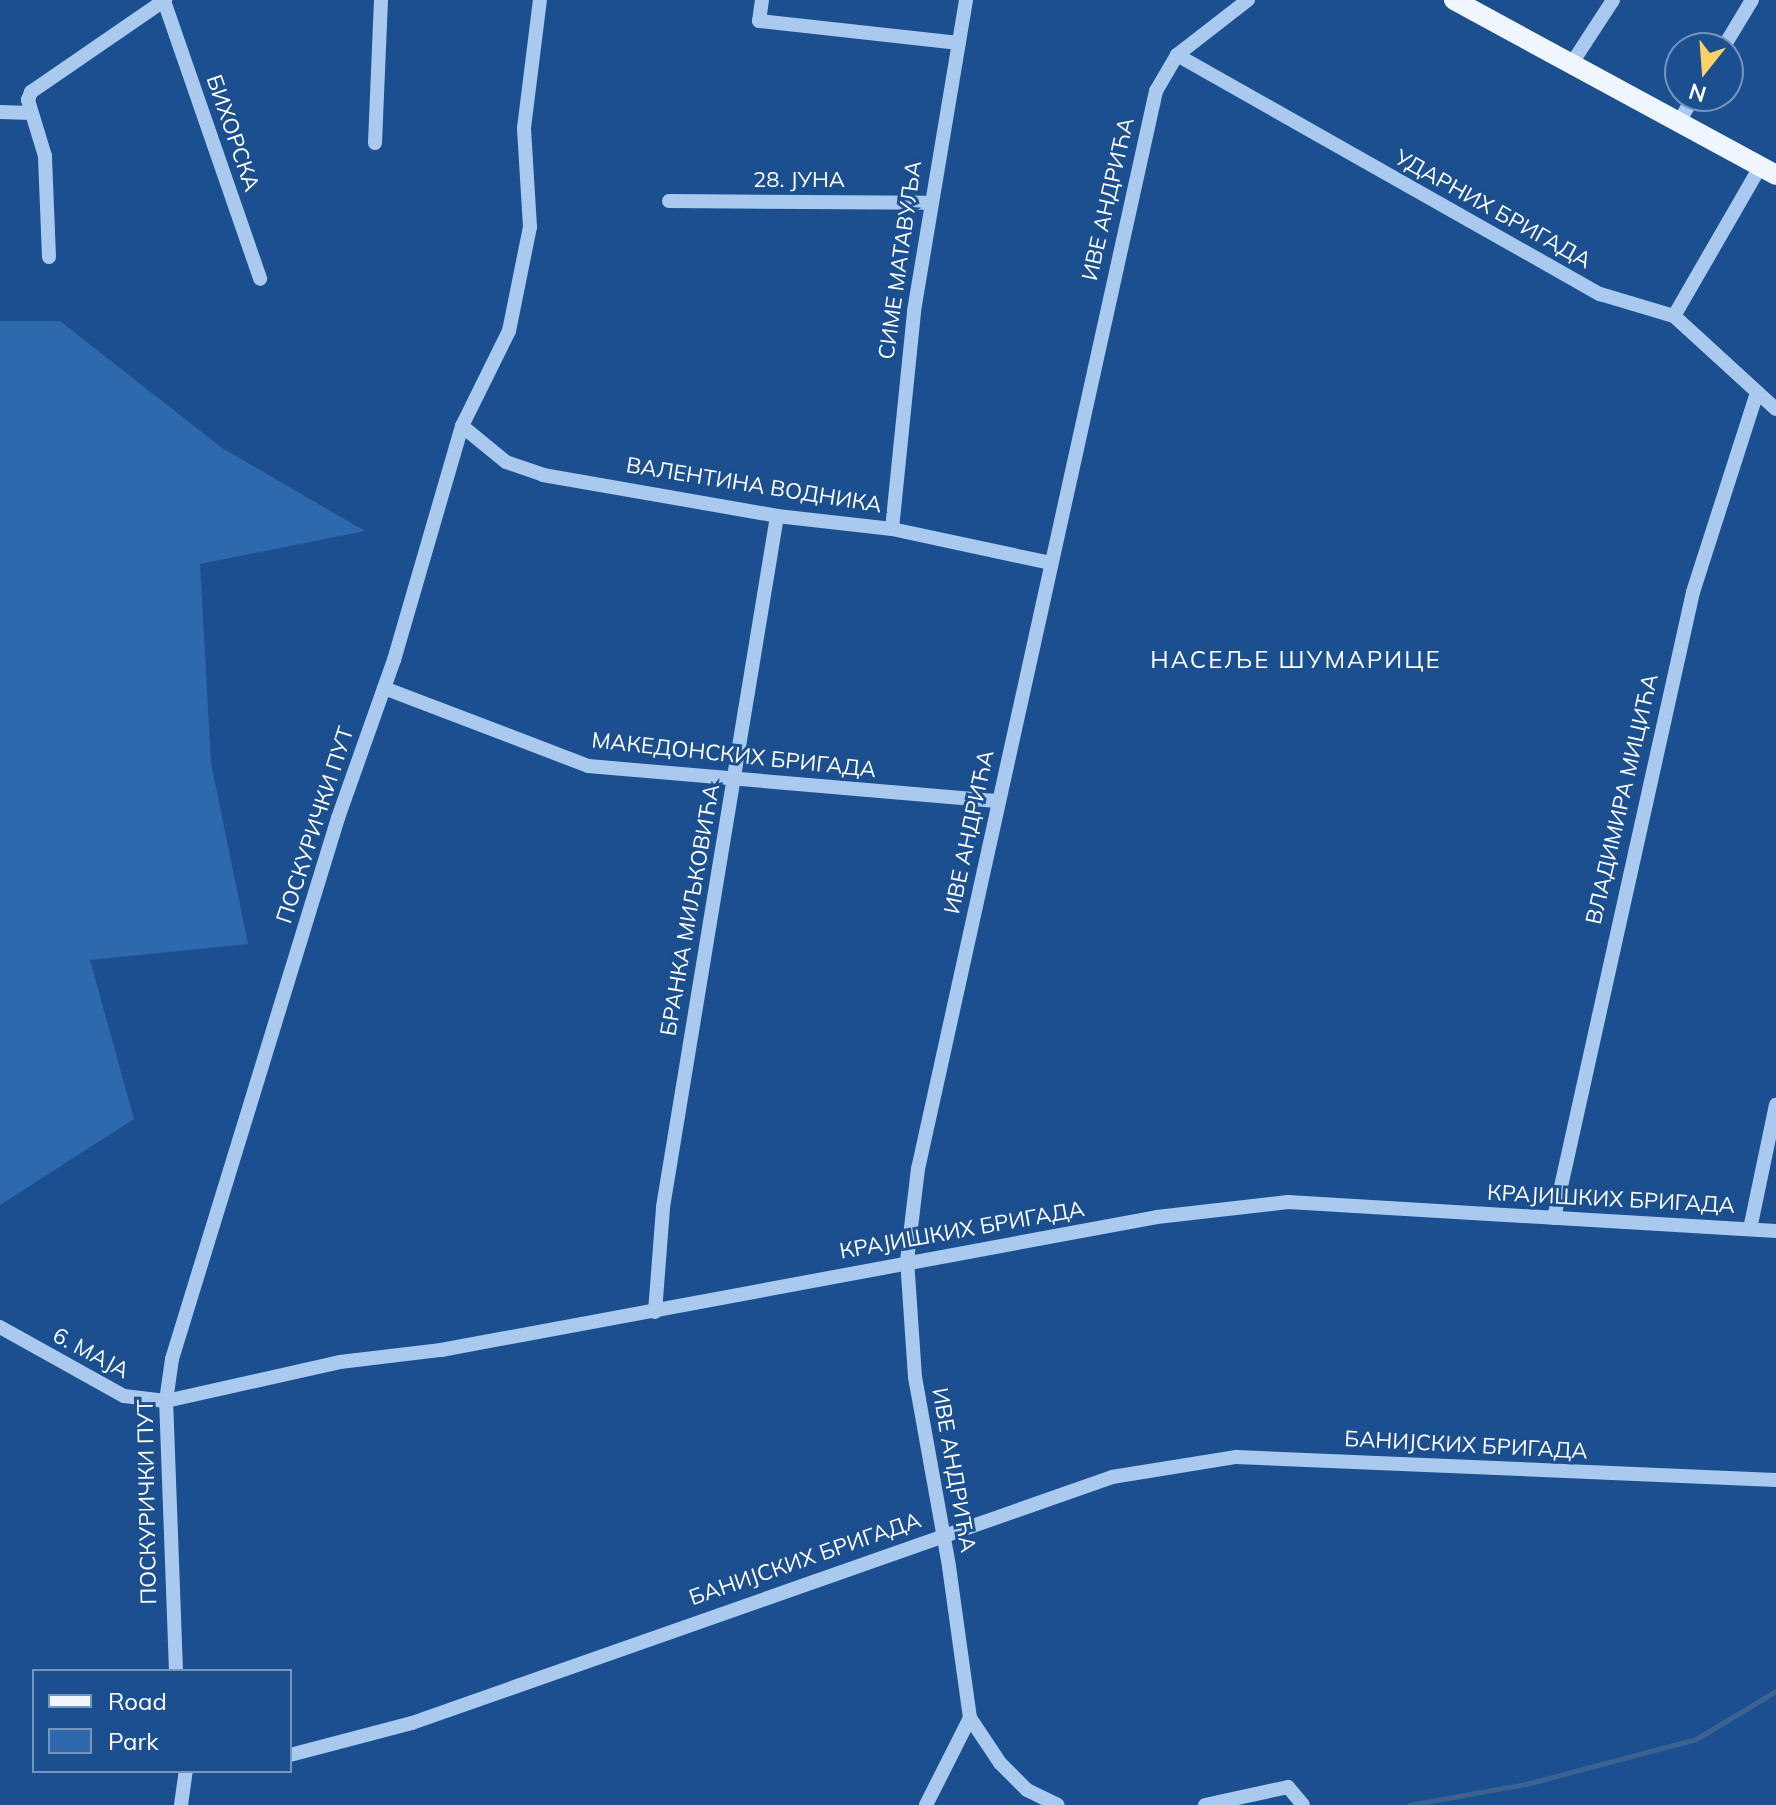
<!DOCTYPE html>
<meta charset="utf-8">
<style>
body{margin:0}
#map{position:relative;width:1776px;height:1805px;overflow:hidden;background:#1b4f8f;font-family:Mulish,sans-serif}
div>[style]{position:absolute}
.green>*{inset:0;background:#2e69ad}
.stream>*{height:5px;margin:-2.5px;padding:0 2.5px;transform-origin:2.5px;border-radius:2.5px;background:#3c6290}
.minor>*{height:14px;margin:-7px;padding:0 7px;transform-origin:7px;border-radius:7px;background:#a9c9ee}
.major>*{height:20px;margin:-10px;padding:0 10px;transform-origin:10px;border-radius:10px;background:#f0f6ff}
span{translate:-50% -50%;white-space:nowrap;text-align:center;line-height:1.15;-webkit-text-stroke:6px #1b4f8f;paint-order:stroke}
.street-label{font-size:22px;color:#fff}
.neighbourhood-label{font-size:24px;color:#fff;letter-spacing:2px}
.legend{position:absolute;left:32px;top:1669px;width:260px;height:104px;box-sizing:border-box;background:#1b4f8f;border:2px solid #7695bc;margin:0;padding:10px 14px;list-style:none;font-size:24px;color:#fff}
.legend li{display:flex;align-items:center;gap:16px;height:40px}
.legend b{width:40px;border:2px solid #7695bc}
.north{position:absolute;left:1664px;top:32px;width:80px;height:80px;box-sizing:border-box;background:#1b4f8f;border:2px solid #7695bc;border-radius:50%;rotate:197deg;font-size:22px;font-weight:700;line-height:32px;text-align:center;color:#fff}
.north::after{content:'';display:block;margin:auto;width:28px;height:36px;background:#ffd166;clip-path:polygon(50% 0,100% 100%,50% 72%,0 100%)}
</style>
<div id="map">
<div class="green">
<div style="clip-path:polygon(0 321px,60px 321px,222px 448px,365px 531px,200px 564px,211px 763px,248px 944px,90px 960px,134px 1119px,0 1205px)"></div>
</div>
<div class="stream">
<div style="left:1409px;top:1805px;width:119px;rotate:-10.2deg"></div>
<div style="left:1526px;top:1784px;width:176px;rotate:-14.8deg"></div>
<div style="left:1696px;top:1739px;width:93px;rotate:-31deg"></div>
</div>
<div class="minor">
<div style="left:762px;top:0;width:21px;rotate:98deg"></div>
<div style="left:759px;top:21px;width:201px;rotate:6.3deg"></div>
<div style="left:164px;top:1px;width:294px;rotate:70.9deg"></div>
<div style="left:1723px;top:48px;width:56px;rotate:-58.9deg"></div>
<div style="left:1177px;top:55px;width:486px;rotate:29.5deg"></div>
<div style="left:1600px;top:294px;width:77px;rotate:16.6deg"></div>
<div style="left:1674px;top:316px;width:138px;rotate:42.4deg"></div>
<div style="left:1572px;top:63px;width:75px;rotate:-56.9deg"></div>
<div style="left:0;top:112px;width:31px;rotate:2deg"></div>
<div style="left:1679px;top:122px;width:30px;rotate:-60deg"></div>
<div style="left:375px;top:143px;width:143px;rotate:-87.6deg"></div>
<div style="left:669px;top:201px;width:260px;rotate:0.4deg"></div>
<div style="left:49px;top:257px;width:101px;rotate:-92.3deg"></div>
<div style="left:45px;top:156px;width:59px;rotate:-106.9deg"></div>
<div style="left:28px;top:100px;width:9px;rotate:-69deg"></div>
<div style="left:31px;top:92px;width:163px;rotate:-34.5deg"></div>
<div style="left:1674px;top:316px;width:172px;rotate:-60deg"></div>
<div style="left:462px;top:426px;width:57px;rotate:39.3deg"></div>
<div style="left:506px;top:462px;width:39px;rotate:19deg"></div>
<div style="left:543px;top:475px;width:238px;rotate:9.9deg"></div>
<div style="left:777px;top:516px;width:116px;rotate:6.4deg"></div>
<div style="left:892px;top:529px;width:163px;rotate:12.1deg"></div>
<div style="left:892px;top:529px;width:219px;rotate:-84.2deg"></div>
<div style="left:914px;top:311px;width:315px;rotate:-80.5deg"></div>
<div style="left:384px;top:688px;width:218px;rotate:20.9deg"></div>
<div style="left:588px;top:766px;width:410px;rotate:4.9deg"></div>
<div style="left:1554px;top:1218px;width:641px;rotate:-77.48deg"></div>
<div style="left:1693px;top:592px;width:206px;rotate:-72.2deg"></div>
<div style="left:1750px;top:1229px;width:127px;rotate:-78.2deg"></div>
<div style="left:655px;top:1312px;width:105px;rotate:-85.6deg"></div>
<div style="left:663px;top:1207px;width:700px;rotate:-80.63deg"></div>
<div style="left:0;top:1327px;width:142px;rotate:29.1deg"></div>
<div style="left:124px;top:1396px;width:42px;rotate:6.8deg"></div>
<div style="left:166px;top:1401px;width:178px;rotate:-12.6deg"></div>
<div style="left:340px;top:1362px;width:102px;rotate:-6.8deg"></div>
<div style="left:441px;top:1350px;width:728px;rotate:-10.52deg"></div>
<div style="left:1157px;top:1217px;width:132px;rotate:-6.5deg"></div>
<div style="left:1288px;top:1202px;width:489px;rotate:3.4deg"></div>
<div style="left:176px;top:1671px;width:270px;rotate:-92.1deg"></div>
<div style="left:166px;top:1401px;width:42px;rotate:-81.9deg"></div>
<div style="left:172px;top:1359px;width:566px;rotate:-72.94deg"></div>
<div style="left:338px;top:818px;width:168px;rotate:-70.5deg"></div>
<div style="left:394px;top:660px;width:244px;rotate:-73.8deg"></div>
<div style="left:462px;top:426px;width:106px;rotate:-63.7deg"></div>
<div style="left:509px;top:331px;width:106px;rotate:-78.6deg"></div>
<div style="left:530px;top:227px;width:99px;rotate:-93.5deg"></div>
<div style="left:524px;top:128px;width:129px;rotate:-82.9deg"></div>
<div style="left:970px;top:1718px;width:54px;rotate:56.3deg"></div>
<div style="left:1000px;top:1763px;width:38px;rotate:45deg"></div>
<div style="left:1027px;top:1790px;width:34px;rotate:26deg"></div>
<div style="left:290px;top:1755px;width:126px;rotate:-14.7deg"></div>
<div style="left:412px;top:1723px;width:742px;rotate:-19.36deg"></div>
<div style="left:1112px;top:1477px;width:126px;rotate:-9.2deg"></div>
<div style="left:1236px;top:1457px;width:540px;rotate:2.44deg"></div>
<div style="left:181px;top:1805px;width:34px;rotate:-82deg"></div>
<div style="left:926px;top:1805px;width:97px;rotate:-63.2deg"></div>
<div style="left:970px;top:1718px;width:153px;rotate:-97.9deg"></div>
<div style="left:949px;top:1566px;width:192px;rotate:-100.2deg"></div>
<div style="left:915px;top:1377px;width:116px;rotate:-93.9deg"></div>
<div style="left:907px;top:1261px;width:93px;rotate:-83.2deg"></div>
<div style="left:918px;top:1169px;width:1104px;rotate:-77.55deg"></div>
<div style="left:1156px;top:91px;width:42px;rotate:-59.7deg"></div>
<div style="left:1177px;top:55px;width:90px;rotate:-37.8deg"></div>
<div style="left:1205px;top:1805px;width:85px;rotate:-12.2deg"></div>
<div style="left:1288px;top:1787px;width:23px;rotate:50deg"></div>
</div>
<div class="major">
<div style="left:1454px;top:0;width:366px;rotate:28.5deg"></div>
</div>
<div class="street-label">
<span style="left:233px;top:133px;rotate:71deg">БИХОРСКА</span>
<span style="left:799px;top:180px">28. ЈУНА</span>
<span style="left:1108px;top:199px;rotate:-77deg">ИВЕ АНДРИЋА</span>
<span style="left:1493px;top:209px;rotate:29deg">УДАРНИХ БРИГАДА</span>
<span style="left:900px;top:260px;rotate:-82deg">СИМЕ МАТАВУЉА</span>
<span style="left:754px;top:485px;rotate:9deg">ВАЛЕНТИНА ВОДНИКА</span>
<span style="left:734px;top:755px;rotate:6deg">МАКЕДОНСКИХ БРИГАДА</span>
<span style="left:1622px;top:799px;rotate:-77deg">ВЛАДИМИРА МИЦИЋА</span>
<span style="left:315px;top:825px;rotate:-72deg">ПОСКУРИЧКИ ПУТ</span>
<span style="left:969px;top:832px;rotate:-78deg">ИВЕ АНДРИЋА</span>
<span style="left:690px;top:910px;rotate:-80deg">БРАНКА МИЉКОВИЋА</span>
<span style="left:1611px;top:1199px;rotate:3deg">КРАЈИШКИХ БРИГАДА</span>
<span style="left:962px;top:1230px;rotate:-10deg">КРАЈИШКИХ БРИГАДА</span>
<span style="left:91px;top:1353px;rotate:28deg">6. МАЈА</span>
<span style="left:1466px;top:1445px;rotate:3deg">БАНИЈСКИХ БРИГАДА</span>
<span style="left:954px;top:1470px;rotate:80deg">ИВЕ АНДРИЋА</span>
<span style="left:147px;top:1502px;rotate:-91deg">ПОСКУРИЧКИ ПУТ</span>
<span style="left:805px;top:1559px;rotate:-19deg">БАНИЈСКИХ БРИГАДА</span>
</div>
<div class="neighbourhood-label">
<span style="left:1296px;top:660px">НАСЕЉЕ ШУМАРИЦЕ</span>
</div>
<ul class="legend">
<li><b style="height:10px;background:#f0f6ff"></b>Road</li>
<li><b style="height:22px;background:#2e69ad"></b>Park</li>
</ul>
<div class="north">N</div>
</div>
